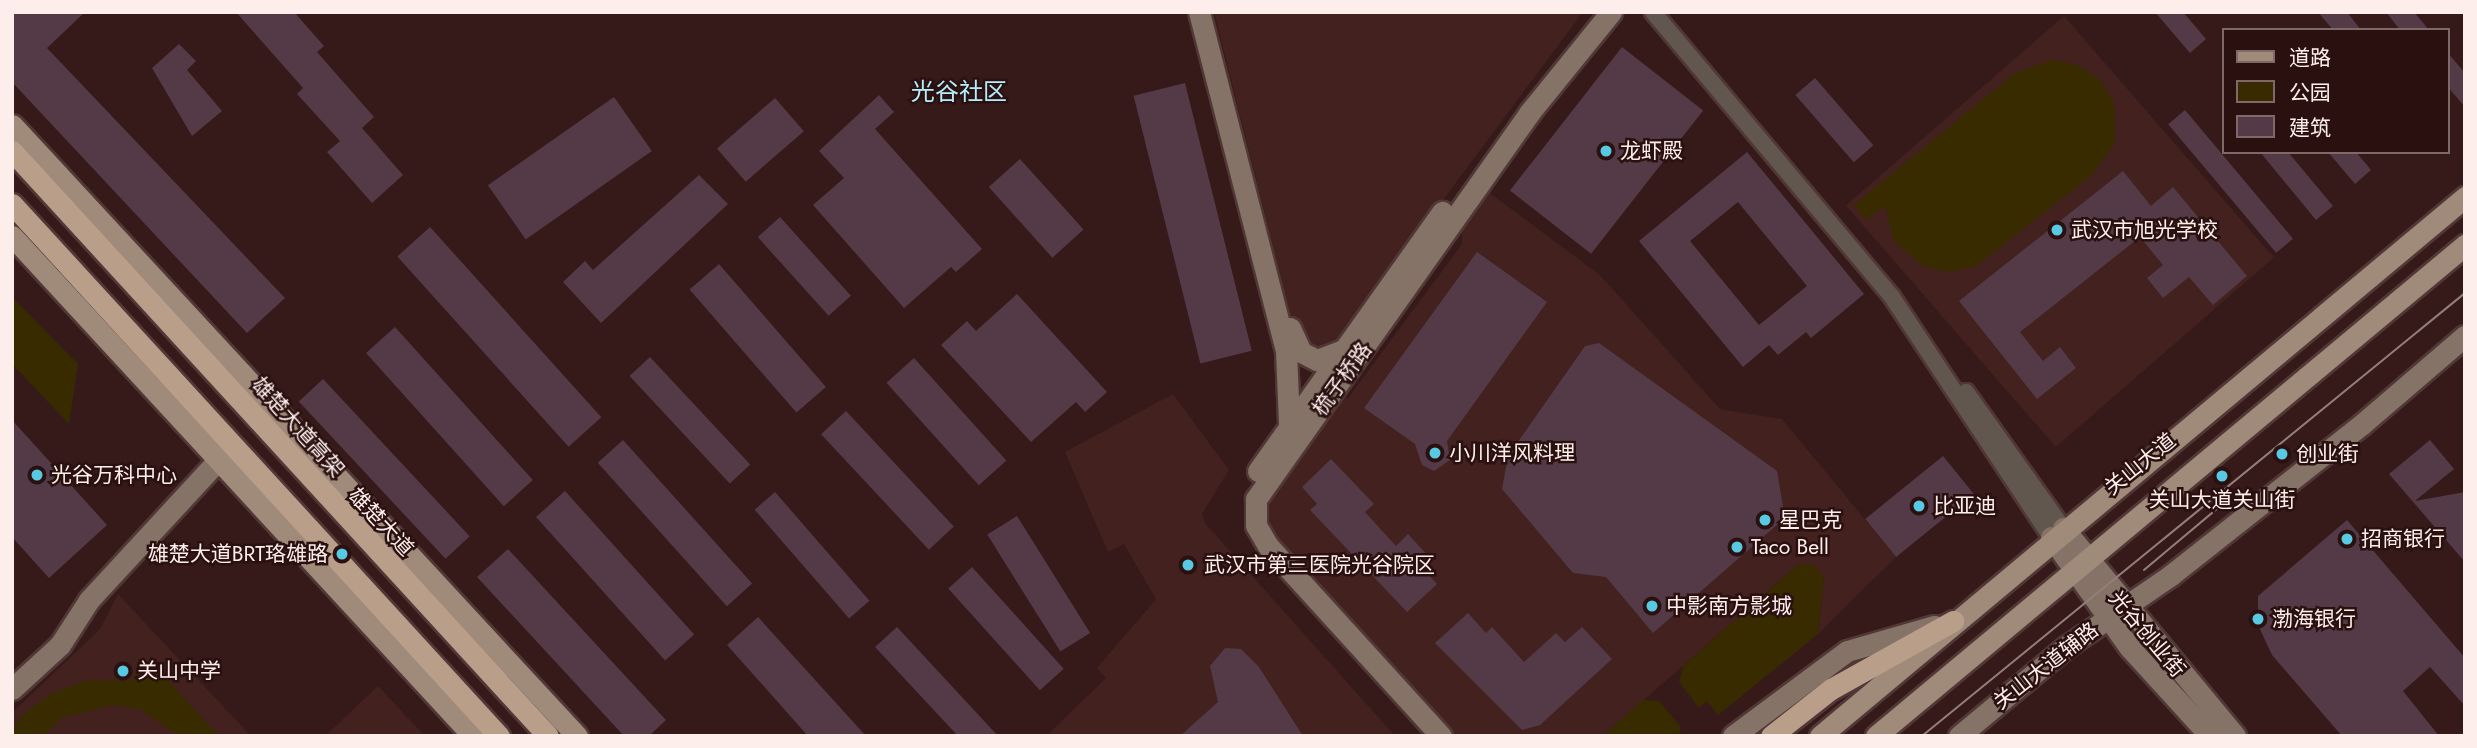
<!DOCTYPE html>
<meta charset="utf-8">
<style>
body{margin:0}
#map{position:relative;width:2477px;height:748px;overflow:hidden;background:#351a19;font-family:Jost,"Noto Sans SC",sans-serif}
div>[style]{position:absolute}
.built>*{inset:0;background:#42211f;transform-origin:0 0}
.green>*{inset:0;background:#382b00}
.building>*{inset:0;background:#543a46;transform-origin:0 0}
.roads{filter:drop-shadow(2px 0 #513837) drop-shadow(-2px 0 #513837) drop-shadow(0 2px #513837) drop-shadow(0 -2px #513837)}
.street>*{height:16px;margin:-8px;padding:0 8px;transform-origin:8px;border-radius:8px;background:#61574f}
.secondary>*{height:21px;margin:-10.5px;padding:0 10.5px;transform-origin:10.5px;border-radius:10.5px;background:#857367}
.primary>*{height:21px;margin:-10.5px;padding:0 10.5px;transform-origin:10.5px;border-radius:10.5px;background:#a08a7a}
.highway>*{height:21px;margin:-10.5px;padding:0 10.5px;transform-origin:10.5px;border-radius:10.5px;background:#b99e8a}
.tram>*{height:2px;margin:-1px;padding:0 1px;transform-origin:1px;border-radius:1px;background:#937e7c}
.dots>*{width:19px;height:19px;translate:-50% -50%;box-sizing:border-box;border:4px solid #2a1110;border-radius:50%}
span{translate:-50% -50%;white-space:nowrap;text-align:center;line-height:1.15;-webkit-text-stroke:5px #2a1110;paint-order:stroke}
.poi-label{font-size:21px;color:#fdeeec}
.left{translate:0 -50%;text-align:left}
.right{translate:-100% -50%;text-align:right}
.street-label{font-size:21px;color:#fdeeec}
.quarter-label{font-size:24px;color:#b5edfc}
.frame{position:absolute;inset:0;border:14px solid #fdeeec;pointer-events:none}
.legend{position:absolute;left:2222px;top:28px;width:228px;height:126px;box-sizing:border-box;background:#2a1110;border:2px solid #7e6968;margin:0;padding:9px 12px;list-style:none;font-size:21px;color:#fdeeec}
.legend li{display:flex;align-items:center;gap:14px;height:35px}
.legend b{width:35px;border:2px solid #7e6968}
</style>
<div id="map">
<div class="built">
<div style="clip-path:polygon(1214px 12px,1583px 12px,1333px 348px,1311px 349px,1295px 335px)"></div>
<div style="left:2064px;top:16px;width:320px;height:289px;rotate:49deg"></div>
<div style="clip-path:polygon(1487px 191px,1600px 275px,1720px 409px,1782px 419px,1896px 557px,1818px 634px,1824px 577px,1799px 564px,1603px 736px,1456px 736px,1277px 541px,1267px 522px,1270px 491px,1336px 396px,1348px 398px,1462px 244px,1461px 225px)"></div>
<div style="clip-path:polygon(1173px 394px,1229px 470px,1202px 514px,1205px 523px,1395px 736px,1046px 736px,1106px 678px,1097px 668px,1156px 599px,1124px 544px,1108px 552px,1065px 452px)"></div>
<div style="clip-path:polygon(118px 594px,251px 736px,12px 736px,12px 713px,100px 629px)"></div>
<div style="clip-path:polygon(378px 686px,425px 736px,325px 736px)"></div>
</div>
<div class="green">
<div style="clip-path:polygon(2052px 60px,2078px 65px,2100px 80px,2114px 103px,2115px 142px,2093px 174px,1976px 266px,1950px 272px,1924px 267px,1894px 241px,1885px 206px,1866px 220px,1854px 205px,2015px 73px)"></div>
<div style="clip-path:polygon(12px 297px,78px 364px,69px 424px,12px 364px)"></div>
<div style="clip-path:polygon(1799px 564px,1813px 564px,1824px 577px,1818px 634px,1718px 715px,1707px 701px,1699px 708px,1679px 682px,1683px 666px)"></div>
<div style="clip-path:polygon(150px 661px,219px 736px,179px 736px,140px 709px,112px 705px,62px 718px,43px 736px,12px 736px,19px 718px,50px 694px,88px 680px,130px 681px)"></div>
<div style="clip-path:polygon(1643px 700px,1659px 701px,1681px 727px,1679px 736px,1603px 736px)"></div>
</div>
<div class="building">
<div style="clip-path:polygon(12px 12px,85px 12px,47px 48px,285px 298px,247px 333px,12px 82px)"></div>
<div style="clip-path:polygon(236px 12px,294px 12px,324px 46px,317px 52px,374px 117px,362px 128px,403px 175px,372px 203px,327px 152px,340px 141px,297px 94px,303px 88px)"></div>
<div style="clip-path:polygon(2155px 12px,2183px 12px,2206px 39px,2190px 53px)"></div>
<div style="clip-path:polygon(2318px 12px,2347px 12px,2361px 30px,2333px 30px)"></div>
<div style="clip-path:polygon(2386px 12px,2414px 12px,2429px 30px,2400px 30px)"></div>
<div style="clip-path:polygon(179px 44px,196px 61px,187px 70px,222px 111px,192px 136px,152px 68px)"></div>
<div style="left:1622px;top:47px;width:103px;height:182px;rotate:38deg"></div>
<div style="clip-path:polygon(2447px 52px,2465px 73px,2465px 107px,2447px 86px)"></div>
<div style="left:1815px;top:78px;width:89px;height:26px;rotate:49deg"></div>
<div style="left:1185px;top:83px;width:276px;height:53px;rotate:76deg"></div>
<div style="clip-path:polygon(879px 95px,894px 112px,875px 129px,982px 249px,956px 272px,951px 267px,904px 308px,813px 205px,844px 178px,819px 151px)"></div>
<div style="left:614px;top:97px;width:66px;height:154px;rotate:55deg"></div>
<div style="left:775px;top:98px;width:44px;height:77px;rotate:49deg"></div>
<div style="left:2185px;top:110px;width:168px;height:22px;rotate:50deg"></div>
<div style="clip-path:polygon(evenodd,1747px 152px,1864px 294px,1811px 338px,1806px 332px,1778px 355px,1769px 345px,1743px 367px,1639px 241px,1747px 152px,1738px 202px,1807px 286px,1759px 325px,1690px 241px,1738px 202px)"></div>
<div style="clip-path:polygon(2260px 152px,2288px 152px,2333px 206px,2316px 220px)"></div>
<div style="clip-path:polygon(2328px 152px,2356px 152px,2371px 170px,2355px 184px)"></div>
<div style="left:1020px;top:159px;width:95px;height:42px;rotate:48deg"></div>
<div style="clip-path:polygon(2123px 171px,2151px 206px,2173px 187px,2247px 276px,2213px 305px,2189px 277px,2163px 298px,2147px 278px,2163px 265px,2140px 237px,2020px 332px,2043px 361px,2060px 347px,2076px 368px,2037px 399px,1959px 301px)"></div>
<div style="clip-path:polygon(699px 175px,728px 204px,601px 323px,563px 282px,585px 261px,593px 270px)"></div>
<div style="left:780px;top:217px;width:106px;height:30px;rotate:48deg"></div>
<div style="left:430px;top:227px;width:256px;height:44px;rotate:48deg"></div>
<div style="clip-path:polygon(1477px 252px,1547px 302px,1447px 441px,1450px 460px,1434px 471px,1422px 465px,1415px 444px,1364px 408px)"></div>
<div style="left:719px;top:264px;width:163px;height:39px;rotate:49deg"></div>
<div style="clip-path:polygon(1017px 294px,1107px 392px,1085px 412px,1076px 402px,1031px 442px,941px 345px,967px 321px,976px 331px)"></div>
<div style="left:395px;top:327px;width:206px;height:39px;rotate:48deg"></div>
<div style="clip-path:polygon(1599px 343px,1777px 471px,1785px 518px,1653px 633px,1606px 577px,1573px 573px,1502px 489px,1508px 456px,1585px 346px)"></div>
<div style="left:650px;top:357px;width:147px;height:28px;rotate:47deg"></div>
<div style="left:914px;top:358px;width:138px;height:37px;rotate:48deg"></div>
<div style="left:323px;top:379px;width:215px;height:33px;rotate:47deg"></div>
<div style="left:846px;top:411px;width:158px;height:34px;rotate:47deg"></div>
<div style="clip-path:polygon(12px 420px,107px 525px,49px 578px,12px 537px)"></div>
<div style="left:623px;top:440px;width:193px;height:34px;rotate:48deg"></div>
<div style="clip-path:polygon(2430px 440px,2454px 469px,2415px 501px,2465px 492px,2465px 562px,2389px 474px)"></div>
<div style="left:1943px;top:456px;width:49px;height:100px;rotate:51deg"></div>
<div style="clip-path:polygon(1331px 459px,1374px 504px,1365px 512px,1396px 546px,1408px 534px,1430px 558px,1421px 567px,1437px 584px,1407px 612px,1310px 510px,1317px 504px,1302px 487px)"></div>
<div style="left:565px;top:491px;width:193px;height:39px;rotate:48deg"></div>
<div style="left:775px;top:492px;width:144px;height:27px;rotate:49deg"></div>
<div style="left:1017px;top:516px;width:138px;height:35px;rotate:58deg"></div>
<div style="clip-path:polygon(2347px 520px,2465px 658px,2465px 706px,2430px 667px,2403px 691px,2439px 736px,2342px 736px,2272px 655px,2258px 625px,2258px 596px)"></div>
<div style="clip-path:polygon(508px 549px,666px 720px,649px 736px,624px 736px,477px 577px)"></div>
<div style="left:972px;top:567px;width:137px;height:32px;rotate:48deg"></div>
<div style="clip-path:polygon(1468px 613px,1486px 633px,1492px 627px,1524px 662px,1556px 633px,1565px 642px,1582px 627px,1612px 659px,1540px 725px,1522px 730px,1435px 643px)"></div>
<div style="clip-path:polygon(758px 617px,866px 736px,808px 736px,727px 645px)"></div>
<div style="clip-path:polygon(897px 627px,998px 736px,958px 736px,875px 647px)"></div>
<div style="clip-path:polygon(1225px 648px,1241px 649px,1259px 667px,1303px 736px,1180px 736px,1218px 702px,1210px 666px)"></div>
</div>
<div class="roads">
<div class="street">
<div style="left:1653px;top:12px;width:372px;rotate:50deg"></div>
<div style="left:1892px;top:297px;width:288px;rotate:56.5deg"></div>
<div style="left:1966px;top:392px;width:167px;rotate:54.5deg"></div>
</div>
<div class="secondary">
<div style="left:1199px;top:12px;width:350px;rotate:75.6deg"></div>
<div style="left:1286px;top:351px;width:72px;rotate:87.6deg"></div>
<div style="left:1290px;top:328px;width:26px;rotate:65deg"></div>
<div style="left:1301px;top:352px;width:18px;rotate:27deg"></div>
<div style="left:1317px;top:360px;width:28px;rotate:-21deg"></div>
<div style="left:1258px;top:471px;width:318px;rotate:-54.6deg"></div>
<div style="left:2063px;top:528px;width:270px;rotate:50.4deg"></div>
<div style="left:2051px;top:537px;width:136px;rotate:54.6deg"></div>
<div style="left:2130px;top:648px;width:119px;rotate:47.7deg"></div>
<div style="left:12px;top:689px;width:65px;rotate:-42.5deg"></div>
<div style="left:60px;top:645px;width:54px;rotate:-57.2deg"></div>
<div style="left:89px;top:600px;width:190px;rotate:-47.3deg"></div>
<div style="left:1441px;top:736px;width:257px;rotate:-132.3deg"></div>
<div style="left:1268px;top:546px;width:24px;rotate:-120deg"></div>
<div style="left:1256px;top:525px;width:26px;rotate:-90deg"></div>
<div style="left:1256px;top:499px;width:474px;rotate:-54.7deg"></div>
<div style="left:1530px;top:112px;width:129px;rotate:-51deg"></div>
<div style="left:1733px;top:736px;width:142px;rotate:-36.7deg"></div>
<div style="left:1847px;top:651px;width:91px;rotate:-16deg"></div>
<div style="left:1959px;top:736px;width:139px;rotate:-39.8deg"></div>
<div style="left:2066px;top:647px;width:127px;rotate:-34.4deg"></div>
<div style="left:2171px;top:575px;width:242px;rotate:-38.3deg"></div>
<div style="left:2361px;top:425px;width:137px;rotate:-40.6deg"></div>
</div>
<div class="primary">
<div style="left:12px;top:125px;width:832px;rotate:47.24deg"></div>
<div style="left:12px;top:236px;width:680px;rotate:47.32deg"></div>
<div style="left:1820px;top:736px;width:841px;rotate:-39.88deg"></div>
<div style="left:1876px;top:736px;width:767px;rotate:-39.82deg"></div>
</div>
<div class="highway">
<div style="left:12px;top:151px;width:793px;rotate:47.5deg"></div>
<div style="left:12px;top:204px;width:721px;rotate:47.53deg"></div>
<div style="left:1771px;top:736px;width:76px;rotate:-38.1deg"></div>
<div style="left:1831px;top:689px;width:140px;rotate:-29.1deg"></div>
</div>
</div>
<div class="tram">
<div style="left:2144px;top:570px;width:106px;rotate:-40deg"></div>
<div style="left:1922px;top:736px;width:701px;rotate:-39.21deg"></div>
</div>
<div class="dots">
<div style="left:1606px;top:151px;background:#57c9e2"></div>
<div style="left:2057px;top:230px;background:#57c9e2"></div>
<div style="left:1435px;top:453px;background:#57c9e2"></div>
<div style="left:2282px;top:454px;background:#57c9e2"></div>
<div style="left:37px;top:475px;background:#57c9e2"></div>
<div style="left:2222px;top:476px;background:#57c9e2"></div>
<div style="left:1919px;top:506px;background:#57c9e2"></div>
<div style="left:1765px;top:520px;background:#57c9e2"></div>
<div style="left:2347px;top:539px;background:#57c9e2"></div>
<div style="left:1737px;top:547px;background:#57c9e2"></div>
<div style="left:342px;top:554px;background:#57c9e2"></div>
<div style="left:1188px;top:565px;background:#57c9e2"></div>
<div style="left:1652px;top:606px;background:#57c9e2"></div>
<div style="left:2258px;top:619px;background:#57c9e2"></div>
<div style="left:123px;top:671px;background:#57c9e2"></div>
</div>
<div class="poi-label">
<span class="left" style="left:1620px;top:151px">龙虾殿</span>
<span class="left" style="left:2071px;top:230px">武汉市旭光学校</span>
<span class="left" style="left:1449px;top:453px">小川洋风料理</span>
<span class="left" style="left:2296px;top:454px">创业街</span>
<span class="left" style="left:51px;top:475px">光谷万科中心</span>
<span style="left:2222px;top:500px">关山大道关山街</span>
<span class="left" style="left:1933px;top:506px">比亚迪</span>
<span class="left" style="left:1779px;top:520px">星巴克</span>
<span class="left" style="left:2361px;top:539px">招商银行</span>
<span class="left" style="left:1751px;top:547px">Taco Bell</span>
<span class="right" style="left:328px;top:554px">雄楚大道BRT珞雄路</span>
<span class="left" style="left:1204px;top:565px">武汉市第三医院光谷院区</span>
<span class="left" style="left:1666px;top:606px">中影南方影城</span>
<span class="left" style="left:2272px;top:619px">渤海银行</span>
<span class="left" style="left:137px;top:671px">关山中学</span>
</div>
<div class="street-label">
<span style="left:1342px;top:379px;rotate:-54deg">梳子桥路</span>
<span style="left:298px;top:427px;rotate:48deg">雄楚大道高架</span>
<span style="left:2140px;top:464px;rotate:-39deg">关山大道</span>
<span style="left:381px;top:522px;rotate:47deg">雄楚大道</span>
<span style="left:2147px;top:634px;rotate:50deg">光谷创业街</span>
<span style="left:2046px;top:666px;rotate:-38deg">关山大道辅路</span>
</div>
<div class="quarter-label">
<span style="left:959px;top:92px">光谷社区</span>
</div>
<div class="frame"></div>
<ul class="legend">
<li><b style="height:9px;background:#a08a7a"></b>道路</li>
<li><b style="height:19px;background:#382b00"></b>公园</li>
<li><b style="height:19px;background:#543a46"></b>建筑</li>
</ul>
</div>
